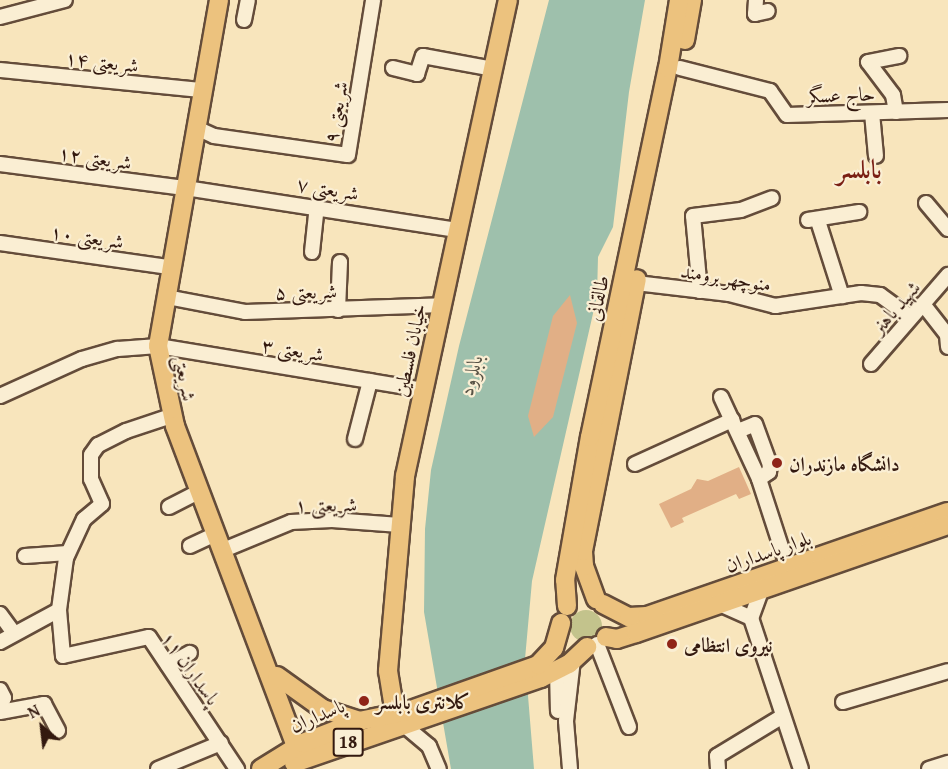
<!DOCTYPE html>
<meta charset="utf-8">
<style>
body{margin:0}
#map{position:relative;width:948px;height:769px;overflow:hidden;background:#f8e5bc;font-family:"Gentium Book Plus",Amiri,serif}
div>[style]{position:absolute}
.green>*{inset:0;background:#c3c38c}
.round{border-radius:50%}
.water>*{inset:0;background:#9ec0ac}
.building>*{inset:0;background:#e1af86}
.roads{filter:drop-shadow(2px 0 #644c3a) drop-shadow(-2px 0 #644c3a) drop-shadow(0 2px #644c3a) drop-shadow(0 -2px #644c3a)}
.minor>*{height:14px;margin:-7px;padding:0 7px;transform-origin:7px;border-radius:7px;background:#faeed3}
.major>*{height:18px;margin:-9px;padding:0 9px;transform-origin:9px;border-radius:9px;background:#ecc27e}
.dots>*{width:16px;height:16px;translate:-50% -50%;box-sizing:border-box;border:3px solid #faeed3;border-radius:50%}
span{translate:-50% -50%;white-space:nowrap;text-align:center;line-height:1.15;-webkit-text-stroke:4.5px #faeed3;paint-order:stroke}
.shield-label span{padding:2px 4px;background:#faeed3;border:2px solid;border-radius:4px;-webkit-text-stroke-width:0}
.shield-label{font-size:18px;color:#33190f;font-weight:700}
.street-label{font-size:20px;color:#33190f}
.poi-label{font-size:20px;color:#33190f;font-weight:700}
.left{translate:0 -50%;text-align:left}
.water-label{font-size:21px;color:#585346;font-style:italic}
.district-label{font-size:26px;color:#7a1f14;font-weight:700}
.north{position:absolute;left:12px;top:697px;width:60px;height:60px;-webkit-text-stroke:4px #faeed3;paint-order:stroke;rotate:332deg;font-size:16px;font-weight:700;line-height:24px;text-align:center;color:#33190f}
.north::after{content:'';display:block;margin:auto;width:21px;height:27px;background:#33190f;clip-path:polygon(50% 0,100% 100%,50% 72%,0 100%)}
</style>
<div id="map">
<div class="green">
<div class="round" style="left:570px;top:610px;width:32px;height:32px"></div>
</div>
<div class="water">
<div style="clip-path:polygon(549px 0,645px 0,629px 92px,613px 227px,598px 257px,597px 296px,532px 581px,525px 659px,534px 769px,451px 769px,424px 612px,425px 529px,431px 470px,459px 346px)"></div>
</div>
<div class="building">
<div style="clip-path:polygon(570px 295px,577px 323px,553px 417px,534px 437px,528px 416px,553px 316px)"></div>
<div style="clip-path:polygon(739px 467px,751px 494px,739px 499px,736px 494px,682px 518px,684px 522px,671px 528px,659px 504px,691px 489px,697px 479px,708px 481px)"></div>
</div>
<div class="roads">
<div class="minor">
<div style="left:756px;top:0;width:14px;rotate:94deg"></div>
<div style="left:755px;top:14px;width:13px;rotate:-13deg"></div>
<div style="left:0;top:17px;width:67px;rotate:-14.7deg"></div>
<div style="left:244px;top:20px;width:20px;rotate:-79deg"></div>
<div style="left:393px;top:68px;width:25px;rotate:14deg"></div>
<div style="left:417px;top:74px;width:19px;rotate:-72deg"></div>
<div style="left:423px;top:56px;width:71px;rotate:10.5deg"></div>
<div style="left:680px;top:68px;width:93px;rotate:14.3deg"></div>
<div style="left:770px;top:91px;width:29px;rotate:55deg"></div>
<div style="left:787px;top:115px;width:161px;rotate:-1.8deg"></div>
<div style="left:0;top:70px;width:202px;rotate:5.7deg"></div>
<div style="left:896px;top:112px;width:17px;rotate:-100deg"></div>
<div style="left:893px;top:95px;width:41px;rotate:-127.1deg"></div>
<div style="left:868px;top:62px;width:32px;rotate:-11deg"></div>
<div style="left:872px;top:113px;width:43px;rotate:84.7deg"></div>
<div style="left:201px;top:130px;width:14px;rotate:25deg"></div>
<div style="left:214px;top:136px;width:135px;rotate:8.1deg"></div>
<div style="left:348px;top:155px;width:157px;rotate:-80.8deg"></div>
<div style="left:0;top:164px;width:186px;rotate:7.4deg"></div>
<div style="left:192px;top:189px;width:268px;rotate:8.8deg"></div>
<div style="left:926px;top:203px;width:34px;rotate:50deg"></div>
<div style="left:808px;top:220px;width:52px;rotate:-8.9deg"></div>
<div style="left:818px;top:221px;width:79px;rotate:72.3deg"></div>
<div style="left:0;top:243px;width:171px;rotate:8.1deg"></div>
<div style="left:312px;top:252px;width:47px;rotate:-83.9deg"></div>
<div style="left:636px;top:283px;width:94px;rotate:6.7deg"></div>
<div style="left:729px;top:294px;width:48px;rotate:14.6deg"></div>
<div style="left:775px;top:306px;width:87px;rotate:-8.6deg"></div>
<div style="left:861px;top:293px;width:19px;rotate:6deg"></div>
<div style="left:880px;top:295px;width:37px;rotate:36deg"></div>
<div style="left:700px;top:291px;width:75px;rotate:-95.3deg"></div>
<div style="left:693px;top:216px;width:48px;rotate:-7.1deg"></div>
<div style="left:741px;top:210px;width:33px;rotate:-21deg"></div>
<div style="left:172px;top:298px;width:74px;rotate:10.9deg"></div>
<div style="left:245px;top:312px;width:197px;rotate:-2deg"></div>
<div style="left:923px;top:304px;width:39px;rotate:52deg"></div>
<div style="left:947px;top:335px;width:12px;rotate:85deg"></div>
<div style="left:338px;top:310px;width:48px;rotate:-87.6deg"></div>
<div style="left:871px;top:364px;width:118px;rotate:-49.1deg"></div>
<div style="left:0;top:396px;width:90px;rotate:-24.3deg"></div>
<div style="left:82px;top:359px;width:37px;rotate:-16deg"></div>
<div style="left:118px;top:349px;width:40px;rotate:-4.3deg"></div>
<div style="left:158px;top:346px;width:269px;rotate:9.4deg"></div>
<div style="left:721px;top:397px;width:90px;rotate:65.1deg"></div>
<div style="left:759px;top:479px;width:94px;rotate:72deg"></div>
<div style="left:171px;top:416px;width:47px;rotate:161.6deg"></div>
<div style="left:126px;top:431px;width:31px;rotate:153deg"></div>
<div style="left:98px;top:445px;width:12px;rotate:125deg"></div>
<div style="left:91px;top:455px;width:24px;rotate:90deg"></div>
<div style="left:91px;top:479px;width:27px;rotate:66deg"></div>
<div style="left:102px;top:504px;width:23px;rotate:140deg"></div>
<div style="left:84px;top:519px;width:43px;rotate:114.8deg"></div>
<div style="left:66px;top:558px;width:52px;rotate:97.7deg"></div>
<div style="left:59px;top:610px;width:46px;rotate:85deg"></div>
<div style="left:63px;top:656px;width:88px;rotate:-12.5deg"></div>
<div style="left:149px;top:637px;width:159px;rotate:56.3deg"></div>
<div style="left:738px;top:431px;width:18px;rotate:-22deg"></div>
<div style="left:755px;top:424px;width:44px;rotate:69.9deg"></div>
<div style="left:770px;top:465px;width:7px;rotate:98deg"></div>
<div style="left:769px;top:472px;width:12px;rotate:145deg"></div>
<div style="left:355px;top:439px;width:60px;rotate:-75.5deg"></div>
<div style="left:635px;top:464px;width:107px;rotate:-24.4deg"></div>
<div style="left:169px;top:507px;width:34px;rotate:-27deg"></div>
<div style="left:190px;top:546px;width:29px;rotate:-25deg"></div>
<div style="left:221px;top:551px;width:76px;rotate:-22.5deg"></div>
<div style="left:291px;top:522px;width:41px;rotate:-2.8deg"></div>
<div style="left:332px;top:520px;width:68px;rotate:4.2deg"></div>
<div style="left:25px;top:556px;width:43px;rotate:-4deg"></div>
<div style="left:761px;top:591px;width:29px;rotate:110deg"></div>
<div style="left:751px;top:618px;width:159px;rotate:71.7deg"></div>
<div style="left:722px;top:605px;width:32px;rotate:24deg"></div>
<div style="left:0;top:614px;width:24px;rotate:54deg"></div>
<div style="left:0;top:642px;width:67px;rotate:-28.5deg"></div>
<div style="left:597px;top:644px;width:89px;rotate:68.9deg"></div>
<div style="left:168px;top:665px;width:25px;rotate:-29deg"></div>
<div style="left:557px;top:671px;width:40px;rotate:88.6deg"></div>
<div style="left:0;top:690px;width:9px;rotate:63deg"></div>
<div style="left:4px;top:698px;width:7px;rotate:124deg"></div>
<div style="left:843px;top:702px;width:109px;rotate:-16.4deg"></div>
<div style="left:0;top:712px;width:45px;rotate:-10.3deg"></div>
<div style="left:44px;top:704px;width:30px;rotate:62deg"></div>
<div style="left:405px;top:726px;width:31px;rotate:40deg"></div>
<div style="left:429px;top:746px;width:25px;rotate:67deg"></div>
<div style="left:158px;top:769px;width:68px;rotate:-22.4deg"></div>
<div style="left:570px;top:769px;width:48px;rotate:-94.8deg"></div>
<div style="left:566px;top:721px;width:61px;rotate:-83.5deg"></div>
<div style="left:718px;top:769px;width:13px;rotate:-94deg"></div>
<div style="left:717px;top:756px;width:77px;rotate:-31.2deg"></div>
<div style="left:929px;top:769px;width:20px;rotate:-18deg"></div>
</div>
<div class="major">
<div style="left:219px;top:0;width:351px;rotate:100deg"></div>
<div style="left:158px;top:346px;width:82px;rotate:78deg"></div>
<div style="left:175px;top:426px;width:343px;rotate:69.3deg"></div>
<div style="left:296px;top:747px;width:14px;rotate:54deg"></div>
<div style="left:685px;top:40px;width:41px;rotate:-80.1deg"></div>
<div style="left:596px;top:599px;width:35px;rotate:-110deg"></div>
<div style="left:584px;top:566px;width:15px;rotate:-94deg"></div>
<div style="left:583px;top:551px;width:277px;rotate:-78.8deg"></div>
<div style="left:603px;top:604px;width:29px;rotate:27deg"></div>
<div style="left:629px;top:617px;width:18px;rotate:-3deg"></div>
<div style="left:647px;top:616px;width:318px;rotate:-19.1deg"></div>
<div style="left:567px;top:606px;width:26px;rotate:-94deg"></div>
<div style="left:565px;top:580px;width:145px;rotate:-80.1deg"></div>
<div style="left:590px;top:437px;width:377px;rotate:-78.1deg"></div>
<div style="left:668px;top:68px;width:69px;rotate:-80.8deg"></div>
<div style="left:606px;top:637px;width:11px;rotate:10deg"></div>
<div style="left:617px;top:639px;width:20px;rotate:-18deg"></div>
<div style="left:636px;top:633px;width:330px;rotate:-19.1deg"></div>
<div style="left:277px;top:676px;width:57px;rotate:35.7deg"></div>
<div style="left:323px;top:709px;width:38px;rotate:18deg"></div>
<div style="left:395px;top:714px;width:44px;rotate:-99.2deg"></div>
<div style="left:388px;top:671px;width:196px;rotate:-85deg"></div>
<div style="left:405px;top:476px;width:487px;rotate:-77.8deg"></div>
<div style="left:294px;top:763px;width:261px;rotate:-19deg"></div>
<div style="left:541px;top:678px;width:31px;rotate:-27deg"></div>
<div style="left:569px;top:664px;width:25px;rotate:-43deg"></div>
<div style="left:261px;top:769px;width:49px;rotate:-31.8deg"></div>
<div style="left:303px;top:743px;width:60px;rotate:-21.4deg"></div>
<div style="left:359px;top:721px;width:50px;rotate:-11.5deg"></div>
<div style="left:408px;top:711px;width:138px;rotate:-19.5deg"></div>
<div style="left:538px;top:665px;width:23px;rotate:-47deg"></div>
<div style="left:554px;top:648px;width:26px;rotate:-74deg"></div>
</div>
</div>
<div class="dots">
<div style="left:777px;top:463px;background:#8f2418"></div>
<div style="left:672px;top:644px;background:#8f2418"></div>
<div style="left:364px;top:701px;background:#8f2418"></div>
</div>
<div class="shield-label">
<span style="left:348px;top:742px">18</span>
</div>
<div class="street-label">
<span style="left:102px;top:61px;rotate:6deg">شریعتی ۱۴</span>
<span style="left:841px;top:94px;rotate:-2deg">حاج عسگر</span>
<span style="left:335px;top:112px;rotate:-80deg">شریعتی ۹</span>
<span style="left:95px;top:157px;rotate:8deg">شریعتی ۱۲</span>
<span style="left:328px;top:188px;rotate:9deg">شریعتی ۷</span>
<span style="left:87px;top:236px;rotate:8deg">شریعتی ۱۰</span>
<span style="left:726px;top:277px;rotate:9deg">منوچهر برومند</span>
<span style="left:306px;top:291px;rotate:-1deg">شریعتی ۵</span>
<span style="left:597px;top:298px;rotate:-78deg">طالقانی</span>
<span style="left:895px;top:307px;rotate:-49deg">شهید باهنر</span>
<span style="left:293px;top:349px;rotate:9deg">شریعتی ۳</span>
<span style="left:409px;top:350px;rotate:-78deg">خیابان فلسطین</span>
<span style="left:186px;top:378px;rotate:79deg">شریعتی</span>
<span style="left:326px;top:504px;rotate:-1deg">شریعتی ۱</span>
<span style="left:768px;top:551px;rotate:-19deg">بلوار پاسداران</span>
<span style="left:191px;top:668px;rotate:54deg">پاسداران ۱۱</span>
<span style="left:317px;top:715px;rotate:-23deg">پاسداران</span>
</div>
<div class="poi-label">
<span class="left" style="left:789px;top:463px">دانشگاه مازندران</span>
<span class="left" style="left:684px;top:644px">نیروی انتظامی</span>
<span class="left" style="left:376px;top:701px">کلانتری بابلسر</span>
</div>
<div class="water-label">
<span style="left:471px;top:375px;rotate:-75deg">بابلرود</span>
</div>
<div class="district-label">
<span style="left:859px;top:169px">بابلسر</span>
</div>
<div class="north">N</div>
</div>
